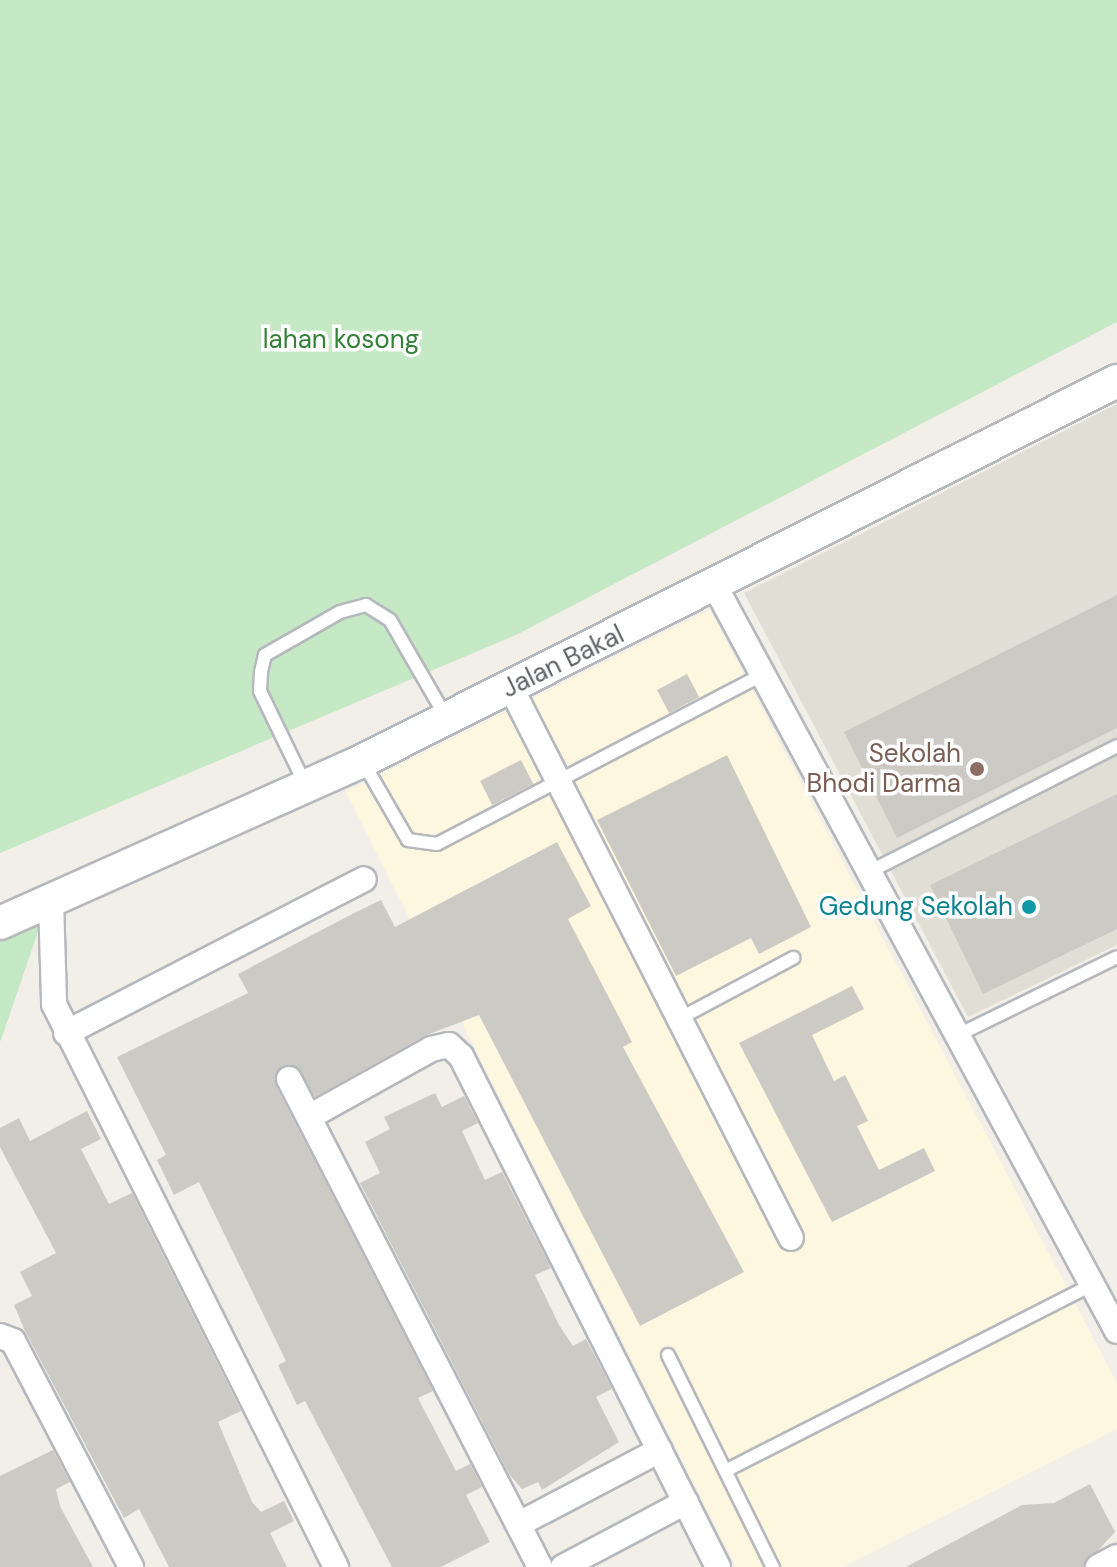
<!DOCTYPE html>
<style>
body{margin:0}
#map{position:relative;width:1117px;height:1567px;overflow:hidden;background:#f1efe8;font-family:"DM Sans",sans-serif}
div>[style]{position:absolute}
.commercial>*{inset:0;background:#fef7e0}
.education>*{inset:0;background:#e1ded6}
.green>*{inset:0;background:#c5e8c5}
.building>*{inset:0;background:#cccac5;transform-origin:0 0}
.roads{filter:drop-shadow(2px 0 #b5b8bc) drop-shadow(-2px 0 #b5b8bc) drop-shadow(0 2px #b5b8bc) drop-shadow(0 -2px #b5b8bc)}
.lane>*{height:12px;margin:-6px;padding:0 6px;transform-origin:6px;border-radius:6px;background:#fff}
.street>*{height:24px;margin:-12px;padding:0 12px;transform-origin:12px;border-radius:12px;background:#fff}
.secondary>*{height:32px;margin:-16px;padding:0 16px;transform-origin:16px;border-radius:16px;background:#fff}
.dots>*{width:22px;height:22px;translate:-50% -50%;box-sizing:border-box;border:4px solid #fff;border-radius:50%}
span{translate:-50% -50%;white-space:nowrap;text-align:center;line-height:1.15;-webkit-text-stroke:7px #fff;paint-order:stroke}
.park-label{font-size:26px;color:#348238}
.street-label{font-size:26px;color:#5f6368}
.education-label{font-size:26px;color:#785e54}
.right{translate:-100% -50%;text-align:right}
.culture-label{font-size:26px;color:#0d838f}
</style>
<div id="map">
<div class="commercial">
<div style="clip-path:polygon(710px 610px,1117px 1383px,1117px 1429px,843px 1567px,736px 1567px,346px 792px)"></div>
</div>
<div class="education">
<div style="clip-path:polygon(1117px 404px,1117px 945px,968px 1017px,744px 593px)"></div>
</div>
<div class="green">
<div style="clip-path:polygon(0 0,1117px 0,1117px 322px,518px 634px,0 853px)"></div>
<div style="clip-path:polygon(41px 923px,1px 1040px,0 1041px,0 938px)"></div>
</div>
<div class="building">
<div style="clip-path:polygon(1117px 595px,1117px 728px,897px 838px,844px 732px)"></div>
<div style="left:687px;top:674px;width:26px;height:34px;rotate:62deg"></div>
<div style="clip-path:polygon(727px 755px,811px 927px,759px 954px,751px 938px,676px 976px,597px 820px)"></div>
<div style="left:521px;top:760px;width:27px;height:46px;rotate:63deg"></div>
<div style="clip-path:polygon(1117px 794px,1117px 929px,983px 994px,930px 885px)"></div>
<div style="clip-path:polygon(557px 842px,591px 906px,568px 919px,632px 1042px,623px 1047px,744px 1272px,640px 1326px,479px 1015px,424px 1036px,315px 1097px,298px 1067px,282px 1066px,276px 1086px,433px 1391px,418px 1398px,456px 1471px,470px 1464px,482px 1487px,466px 1495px,490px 1542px,441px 1567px,392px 1567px,305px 1401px,297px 1405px,278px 1365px,286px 1361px,199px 1182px,174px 1195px,157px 1160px,166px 1155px,117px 1057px,248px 993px,238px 974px,356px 912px,381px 900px,395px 927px)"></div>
<div style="clip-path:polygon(852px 986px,864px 1009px,812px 1035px,834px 1081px,845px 1075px,868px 1121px,857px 1126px,879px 1170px,924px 1148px,935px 1171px,832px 1222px,739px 1043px)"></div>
<div style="clip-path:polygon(435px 1093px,442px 1107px,464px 1096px,478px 1123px,462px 1131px,485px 1180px,502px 1172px,551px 1268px,535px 1275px,559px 1325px,573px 1346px,586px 1339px,612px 1389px,596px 1397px,619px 1442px,542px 1490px,538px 1482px,522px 1489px,509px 1474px,360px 1183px,380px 1173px,365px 1142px,390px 1129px,384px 1117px)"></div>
<div style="clip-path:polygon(87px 1111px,101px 1139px,81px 1149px,109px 1204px,132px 1193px,241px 1411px,218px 1422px,252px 1502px,261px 1512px,284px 1501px,294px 1521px,270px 1533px,287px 1567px,169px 1567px,139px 1509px,124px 1518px,25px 1331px,14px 1305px,32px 1296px,20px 1272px,56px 1253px,0 1147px,0 1128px,19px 1118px,30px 1141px)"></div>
<div style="clip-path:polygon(53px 1450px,70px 1482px,56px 1489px,60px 1506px,93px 1567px,0 1567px,0 1476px)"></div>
<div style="clip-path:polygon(1090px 1484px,1115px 1532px,1083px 1567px,906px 1567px,1022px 1505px,1054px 1503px)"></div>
</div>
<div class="roads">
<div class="lane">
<div style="left:363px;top:762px;width:90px;rotate:60deg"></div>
<div style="left:408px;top:840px;width:29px;rotate:8deg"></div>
<div style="left:437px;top:844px;width:368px;rotate:-27.5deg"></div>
<div style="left:305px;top:784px;width:103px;rotate:-115.8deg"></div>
<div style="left:260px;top:691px;width:19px;rotate:-87deg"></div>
<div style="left:261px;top:672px;width:17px;rotate:-77deg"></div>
<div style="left:265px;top:655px;width:86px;rotate:-29.8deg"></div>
<div style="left:340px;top:612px;width:27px;rotate:-15deg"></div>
<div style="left:366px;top:605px;width:28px;rotate:32deg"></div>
<div style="left:390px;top:620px;width:112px;rotate:60deg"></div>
<div style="left:871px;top:871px;width:276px;rotate:-26.9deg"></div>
<div style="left:677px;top:1020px;width:132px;rotate:-28.1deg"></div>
<div style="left:956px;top:1036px;width:179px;rotate:-26.1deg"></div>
<div style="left:668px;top:1355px;width:237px;rotate:63.7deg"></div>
<div style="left:727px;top:1470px;width:409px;rotate:-26.9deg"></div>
</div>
<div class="street">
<div style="left:716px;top:588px;width:844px;rotate:61.64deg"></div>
<div style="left:511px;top:688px;width:617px;rotate:63.02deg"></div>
<div style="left:51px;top:900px;width:104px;rotate:88.3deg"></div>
<div style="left:54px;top:1004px;width:630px;rotate:63.39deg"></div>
<div style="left:66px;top:1033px;width:335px;rotate:-27.3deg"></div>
<div style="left:289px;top:1079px;width:549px;rotate:62.78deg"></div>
<div style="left:309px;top:1117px;width:140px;rotate:-29.1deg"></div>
<div style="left:431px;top:1049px;width:18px;rotate:-13deg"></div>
<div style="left:449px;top:1045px;width:16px;rotate:43deg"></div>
<div style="left:461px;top:1056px;width:572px;rotate:63.3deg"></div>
<div style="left:0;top:1336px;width:14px;rotate:21deg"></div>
<div style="left:13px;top:1341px;width:255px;rotate:62.4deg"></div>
<div style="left:519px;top:1524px;width:159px;rotate:-27.7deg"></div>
<div style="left:563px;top:1567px;width:139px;rotate:-27.9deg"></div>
<div style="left:1098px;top:1567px;width:21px;rotate:-28deg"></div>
</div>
<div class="secondary">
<div style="left:0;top:923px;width:397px;rotate:-24.1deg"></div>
<div style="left:362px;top:761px;width:845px;rotate:-26.72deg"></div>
</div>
</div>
<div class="dots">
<div style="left:977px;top:769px;background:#8d6e63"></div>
<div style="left:1029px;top:907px;background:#0f9aa8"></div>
</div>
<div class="park-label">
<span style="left:341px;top:340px">lahan kosong</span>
</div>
<div class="street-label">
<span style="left:563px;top:662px;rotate:-26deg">Jalan Bakal</span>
</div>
<div class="education-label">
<span class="right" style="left:961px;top:769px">Sekolah<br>Bhodi Darma</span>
</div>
<div class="culture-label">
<span class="right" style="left:1013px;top:907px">Gedung Sekolah</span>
</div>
</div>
